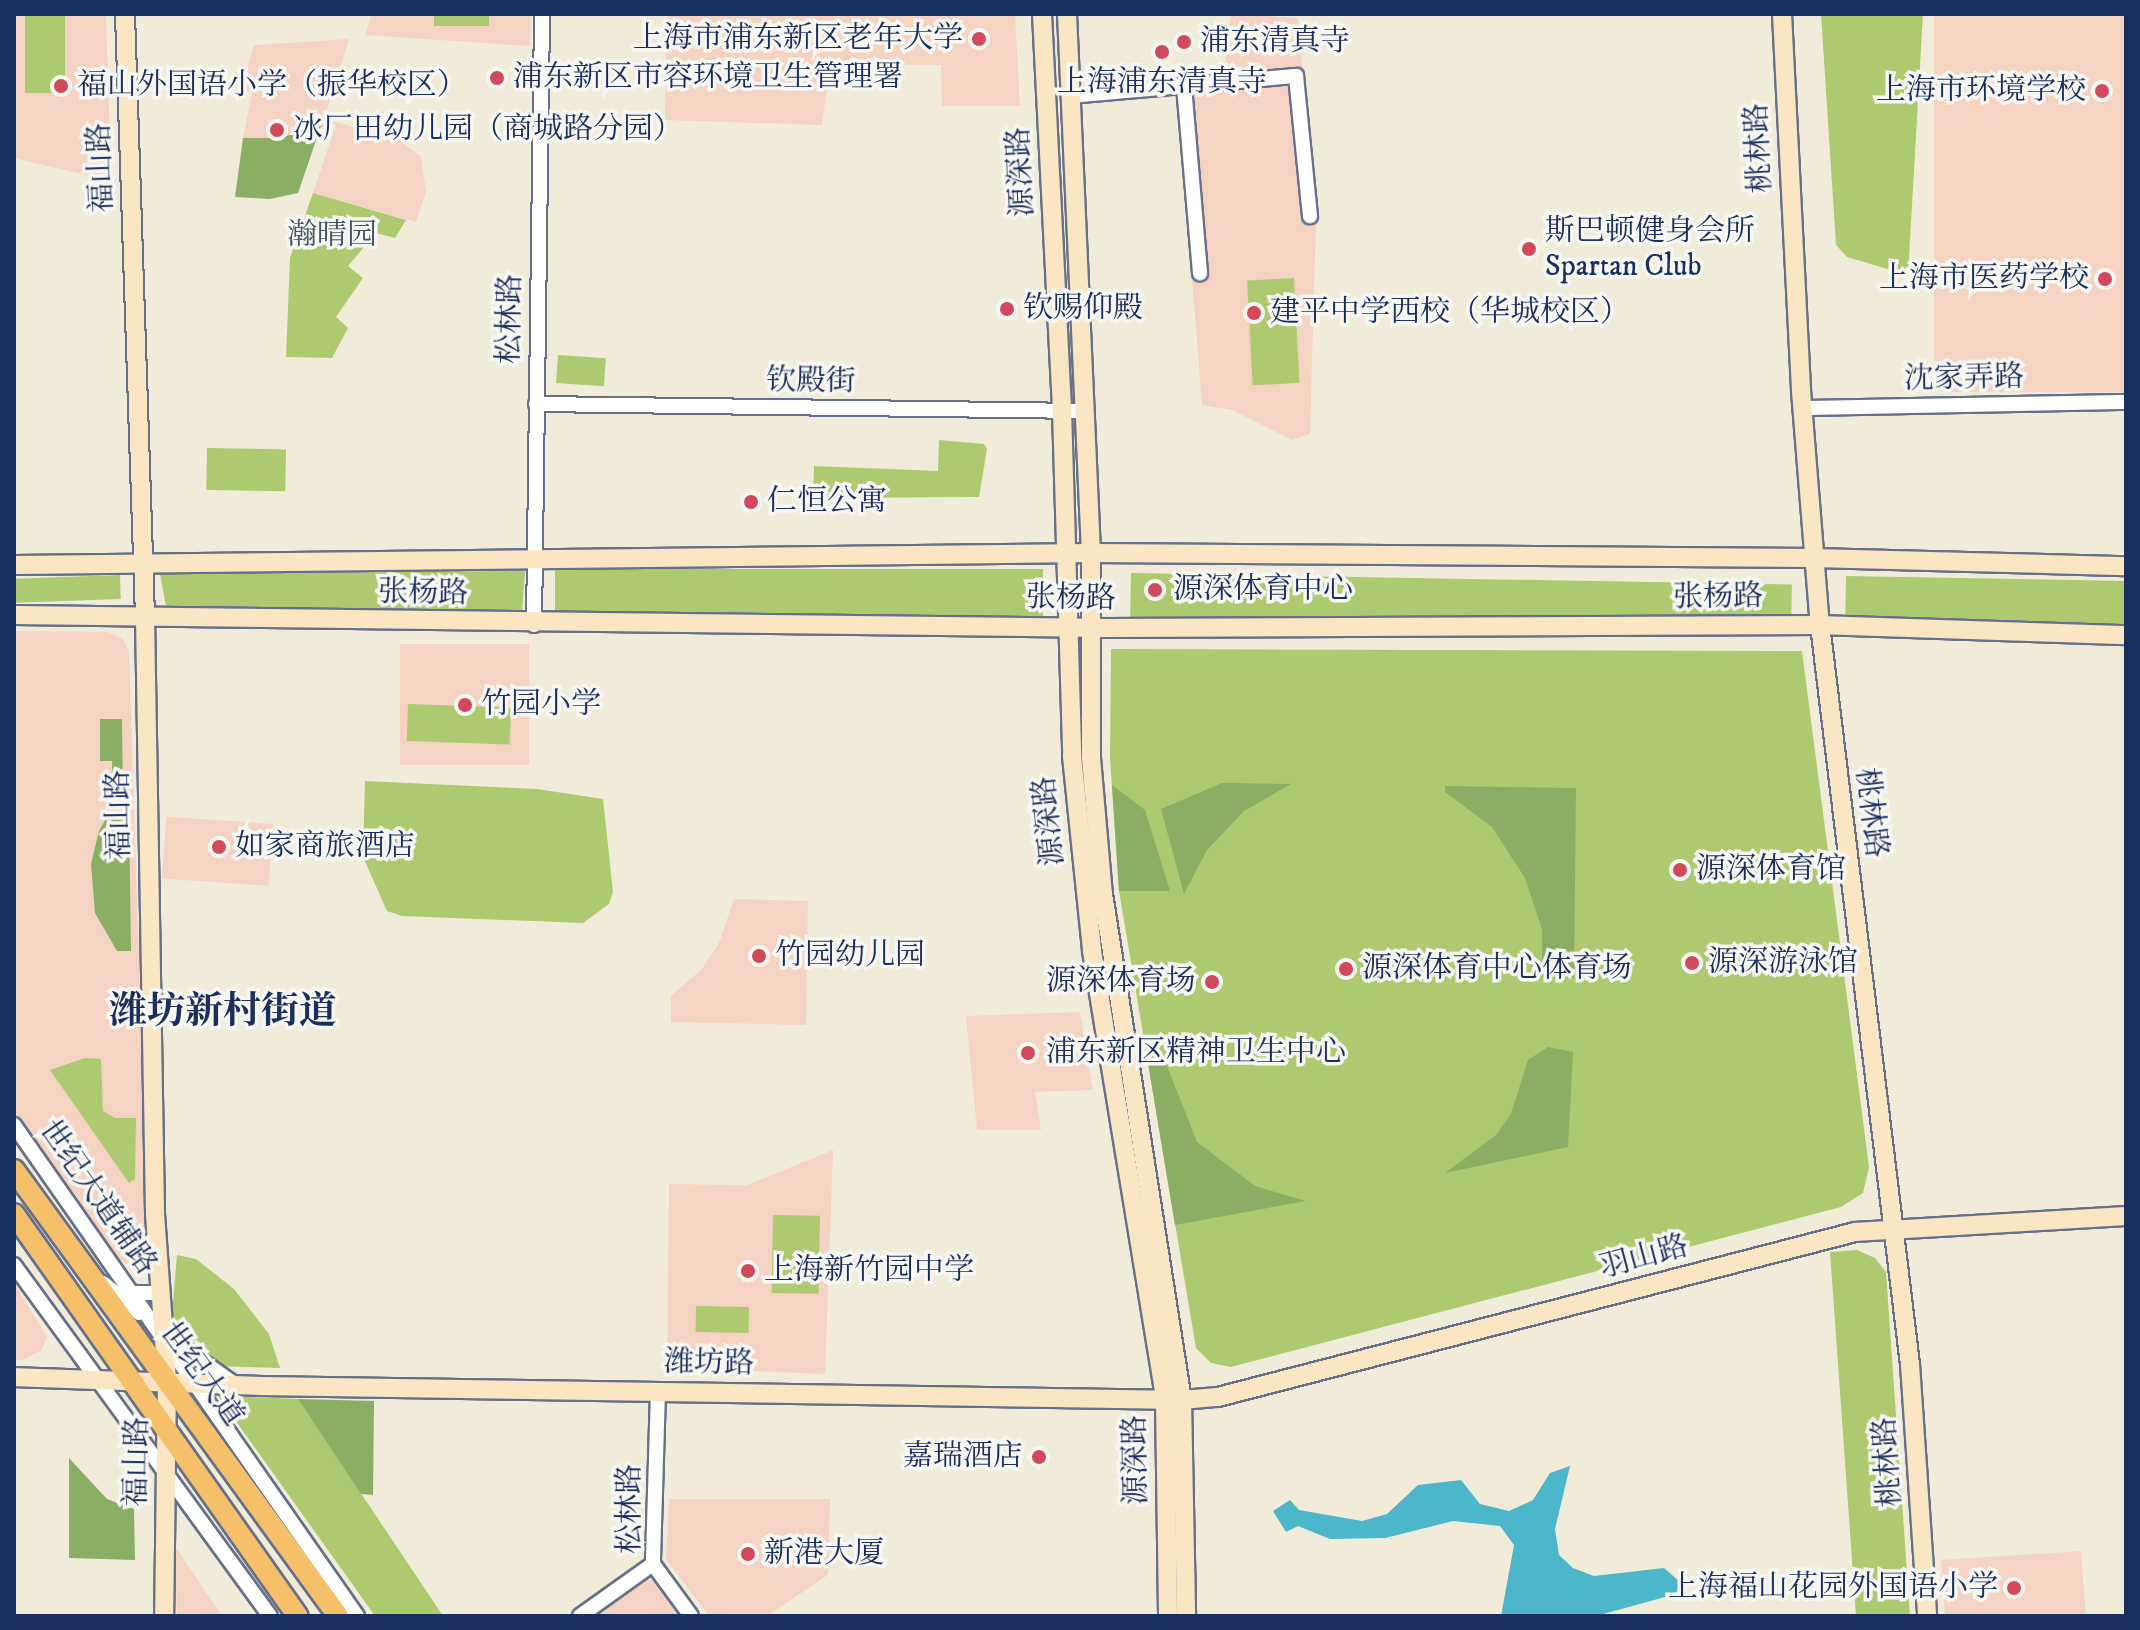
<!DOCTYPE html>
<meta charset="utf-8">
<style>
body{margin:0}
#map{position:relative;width:2140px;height:1630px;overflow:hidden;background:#f1ecd9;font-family:"IM FELL DW Pica","Noto Serif SC",serif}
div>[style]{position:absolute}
.built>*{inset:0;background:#f5d3c2;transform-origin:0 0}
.green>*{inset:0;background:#adca71;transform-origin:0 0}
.forest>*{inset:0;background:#8aae63}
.water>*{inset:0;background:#4cb7ca}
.roads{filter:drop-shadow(2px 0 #667189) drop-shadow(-2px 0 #667189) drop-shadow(0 2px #667189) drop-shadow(0 -2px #667189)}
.street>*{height:14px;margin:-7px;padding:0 7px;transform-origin:7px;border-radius:7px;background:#fff}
.secondary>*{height:18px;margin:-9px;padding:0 9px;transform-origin:9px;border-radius:9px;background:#fbe6c4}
.primary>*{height:20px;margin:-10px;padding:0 10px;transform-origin:10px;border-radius:10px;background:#f6c06b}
.dots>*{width:22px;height:22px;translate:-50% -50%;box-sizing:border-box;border:4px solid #f6f6f2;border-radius:50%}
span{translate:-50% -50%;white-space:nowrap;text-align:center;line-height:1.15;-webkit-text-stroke:7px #f6f6f2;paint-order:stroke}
.poi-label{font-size:30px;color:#1b2f5e}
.right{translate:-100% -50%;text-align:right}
.left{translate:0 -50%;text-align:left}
.street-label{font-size:30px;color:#1b2f5e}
.park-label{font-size:30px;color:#405663}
.district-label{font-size:38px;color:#1b2f5e;font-weight:700}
.frame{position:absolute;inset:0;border:16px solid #1b2f5e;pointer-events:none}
</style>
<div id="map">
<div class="built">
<div style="clip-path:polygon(14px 14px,106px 14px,111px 181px,14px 158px)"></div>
<div style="clip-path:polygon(372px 14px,530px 14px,530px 46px,365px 35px)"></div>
<div style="clip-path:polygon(667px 14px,1015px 14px,1020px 106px,942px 106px,941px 65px,830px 64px,822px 125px,665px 120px)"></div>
<div style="clip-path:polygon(1231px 14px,1298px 18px,1316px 221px,1310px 434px,1292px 440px,1232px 410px,1202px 405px,1178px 97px,1104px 102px,1103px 85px,1224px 71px)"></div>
<div style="left:1934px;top:14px;width:192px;height:378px"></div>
<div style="clip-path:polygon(349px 39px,324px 119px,398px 139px,421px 157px,426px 192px,416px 222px,313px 193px,336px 124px,279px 138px,243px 138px,252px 93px,241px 90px,254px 45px)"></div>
<div style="clip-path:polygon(14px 631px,108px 632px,123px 639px,129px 652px,148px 1236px,145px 1268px,138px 1273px,113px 1254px,14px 1114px)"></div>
<div style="left:400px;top:644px;width:129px;height:121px"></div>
<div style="left:273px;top:824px;width:62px;height:107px;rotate:94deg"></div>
<div style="clip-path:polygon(734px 899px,808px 901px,806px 1025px,671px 1022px,671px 996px,702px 969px,719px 943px)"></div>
<div style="clip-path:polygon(1080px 1012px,1093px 1090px,1035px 1092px,1041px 1130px,977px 1130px,966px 1016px)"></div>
<div style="clip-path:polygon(833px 1150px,825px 1374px,674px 1368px,667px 1356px,669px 1184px,747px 1185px)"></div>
<div style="clip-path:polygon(14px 1283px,47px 1337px,41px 1351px,22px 1360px,14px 1360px)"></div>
<div style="clip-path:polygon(669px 1499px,830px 1499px,828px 1575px,767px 1616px,709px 1616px,666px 1559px)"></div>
<div style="clip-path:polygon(175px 1546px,222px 1616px,177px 1616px)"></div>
<div style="clip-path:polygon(2081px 1551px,2086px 1616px,1945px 1616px,1941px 1560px)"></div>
<div style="clip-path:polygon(648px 1579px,657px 1582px,681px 1616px,594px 1616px)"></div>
</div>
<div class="green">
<div style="left:25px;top:14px;width:40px;height:79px"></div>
<div style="left:434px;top:14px;width:55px;height:12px"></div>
<div style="clip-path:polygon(1821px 14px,1923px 14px,1908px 275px,1847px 257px,1836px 245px)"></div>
<div style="clip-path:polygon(313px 193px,406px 220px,395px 238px,376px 233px,348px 266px,363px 278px,336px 317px,348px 328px,332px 358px,286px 357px,290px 258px)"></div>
<div style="left:1294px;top:278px;width:105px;height:47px;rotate:87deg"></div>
<div style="left:558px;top:355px;width:48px;height:28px;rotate:4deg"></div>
<div style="clip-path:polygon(939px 440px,984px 444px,987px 449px,979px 497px,813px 498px,814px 466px,938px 471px)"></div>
<div style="left:207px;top:448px;width:79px;height:42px;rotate:1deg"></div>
<div style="left:1043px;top:569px;width:48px;height:488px;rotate:90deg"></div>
<div style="clip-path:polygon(525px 571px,522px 613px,166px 606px,160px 574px)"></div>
<div style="left:1131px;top:573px;width:661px;height:44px;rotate:1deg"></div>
<div style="left:120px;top:575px;width:24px;height:106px;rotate:88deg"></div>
<div style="left:1846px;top:576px;width:280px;height:44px;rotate:1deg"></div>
<div style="clip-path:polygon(1111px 649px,1802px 651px,1869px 1167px,1863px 1193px,1841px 1207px,1231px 1367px,1211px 1363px,1196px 1348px,1119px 891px,1110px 758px)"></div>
<div style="left:408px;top:704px;width:103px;height:37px;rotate:2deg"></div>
<div style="clip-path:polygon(365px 781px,537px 789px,603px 799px,613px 892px,609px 904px,583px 923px,402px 916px,387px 911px,363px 857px)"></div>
<div style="clip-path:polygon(85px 1058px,101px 1059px,103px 1111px,115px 1118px,136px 1118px,135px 1179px,129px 1183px,50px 1070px)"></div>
<div style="left:773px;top:1215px;width:47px;height:78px;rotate:1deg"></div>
<div style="clip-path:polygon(1857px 1250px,1875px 1258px,1886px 1272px,1910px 1616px,1856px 1616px,1830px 1252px)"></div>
<div style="clip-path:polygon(177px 1255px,196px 1259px,234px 1289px,269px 1334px,280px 1368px,215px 1366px,172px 1315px)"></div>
<div style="left:696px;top:1306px;width:53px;height:26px;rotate:1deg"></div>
<div style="clip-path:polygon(218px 1396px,298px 1399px,443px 1616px,375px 1616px)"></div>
</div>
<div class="forest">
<div style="clip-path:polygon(321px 126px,298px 193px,270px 199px,235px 197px,243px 138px,279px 138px)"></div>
<div style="clip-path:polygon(100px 719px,122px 719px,123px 797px,113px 797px,112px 761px,100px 761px)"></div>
<div style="clip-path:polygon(1222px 783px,1291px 784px,1244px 811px,1207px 850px,1184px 894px,1161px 809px)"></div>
<div style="clip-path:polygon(1112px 785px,1145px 810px,1170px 891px,1119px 891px)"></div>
<div style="clip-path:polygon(1445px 786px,1576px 788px,1574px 978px,1542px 977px,1542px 929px,1525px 878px,1492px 827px,1445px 792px)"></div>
<div style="clip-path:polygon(129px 814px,131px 951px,117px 951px,95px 913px,91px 864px,99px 831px,108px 815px)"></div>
<div style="clip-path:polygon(1548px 1047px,1573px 1052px,1568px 1147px,1445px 1173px,1496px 1135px,1511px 1114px,1528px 1060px)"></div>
<div style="clip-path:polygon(1162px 1053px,1197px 1142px,1255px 1186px,1306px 1201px,1175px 1225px,1147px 1057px)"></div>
<div style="clip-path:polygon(298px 1399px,374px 1401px,373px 1495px,361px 1494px)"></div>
<div style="clip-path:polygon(69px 1458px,107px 1499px,134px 1509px,135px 1560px,69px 1558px)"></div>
</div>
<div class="water">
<div style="clip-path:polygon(1570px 1466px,1555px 1529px,1559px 1555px,1573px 1568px,1594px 1576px,1664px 1568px,1680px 1582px,1676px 1594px,1596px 1616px,1501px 1616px,1514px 1545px,1500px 1526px,1453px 1521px,1385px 1538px,1330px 1539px,1298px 1526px,1286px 1532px,1273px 1511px,1290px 1500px,1299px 1510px,1362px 1521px,1387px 1514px,1418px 1485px,1461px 1480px,1480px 1504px,1509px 1511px,1533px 1500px,1550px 1473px)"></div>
</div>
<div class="roads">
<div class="street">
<div style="left:1184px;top:86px;width:188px;rotate:85.1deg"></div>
<div style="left:1071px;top:96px;width:226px;rotate:-5.1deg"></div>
<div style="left:1296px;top:76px;width:141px;rotate:84.3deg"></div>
<div style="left:536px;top:404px;width:550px;rotate:0.73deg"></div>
<div style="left:1802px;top:408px;width:324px;rotate:-1.1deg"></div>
<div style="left:534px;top:625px;width:611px;rotate:-89.25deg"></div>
<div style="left:14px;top:1125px;width:599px;rotate:55.06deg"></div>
<div style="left:14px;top:1265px;width:434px;rotate:53.9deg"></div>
<div style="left:103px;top:1283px;width:47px;rotate:39.8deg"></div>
<div style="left:131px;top:1293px;width:29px"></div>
<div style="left:164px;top:1334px;width:88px;rotate:35.3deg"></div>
<div style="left:658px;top:1391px;width:173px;rotate:91.7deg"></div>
<div style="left:653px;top:1564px;width:64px;rotate:53.8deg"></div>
<div style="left:580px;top:1616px;width:90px;rotate:-35.5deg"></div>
</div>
<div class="secondary">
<div style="left:125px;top:14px;width:602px;rotate:88.1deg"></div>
<div style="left:145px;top:616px;width:598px;rotate:89.04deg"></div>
<div style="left:155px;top:1214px;width:168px;rotate:85.9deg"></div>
<div style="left:167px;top:1382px;width:234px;rotate:90.7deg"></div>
<div style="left:1042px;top:14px;width:397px;rotate:87.1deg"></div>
<div style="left:1062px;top:410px;width:346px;rotate:88.3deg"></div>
<div style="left:1072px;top:756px;width:196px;rotate:84.1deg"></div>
<div style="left:1092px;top:951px;width:454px;rotate:80.7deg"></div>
<div style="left:1165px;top:1399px;width:217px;rotate:89.2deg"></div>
<div style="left:1067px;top:14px;width:540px;rotate:87.45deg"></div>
<div style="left:1091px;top:553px;width:205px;rotate:90deg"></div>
<div style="left:1091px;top:758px;width:137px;rotate:85deg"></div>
<div style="left:1103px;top:894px;width:512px;rotate:81.13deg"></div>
<div style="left:1182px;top:1400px;width:216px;rotate:88.9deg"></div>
<div style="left:1782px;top:14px;width:377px;rotate:87.1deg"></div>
<div style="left:1801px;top:391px;width:235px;rotate:85.4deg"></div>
<div style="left:1820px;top:625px;width:744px;rotate:83.06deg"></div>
<div style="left:1910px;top:1364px;width:253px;rotate:86.1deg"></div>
<div style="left:14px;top:565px;width:1077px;rotate:-0.64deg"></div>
<div style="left:1091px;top:553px;width:723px;rotate:0.4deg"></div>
<div style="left:1814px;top:558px;width:312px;rotate:1.5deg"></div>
<div style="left:14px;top:615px;width:1092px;rotate:0.68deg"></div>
<div style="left:1106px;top:628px;width:714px;rotate:-0.24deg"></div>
<div style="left:1820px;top:625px;width:306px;rotate:1.9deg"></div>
<div style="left:14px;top:1377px;width:246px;rotate:2.1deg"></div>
<div style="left:260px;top:1386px;width:922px;rotate:0.87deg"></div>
<div style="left:1182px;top:1400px;width:36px;rotate:-5deg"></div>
<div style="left:1218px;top:1397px;width:658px;rotate:-14.52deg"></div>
<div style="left:1855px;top:1232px;width:271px;rotate:-3.4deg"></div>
</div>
<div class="primary">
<div style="left:14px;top:1170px;width:551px;rotate:54deg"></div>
<div style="left:14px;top:1214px;width:492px;rotate:54.8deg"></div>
</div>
</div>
<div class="dots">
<div style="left:979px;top:39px;background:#d1495b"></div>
<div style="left:1184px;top:42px;background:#d1495b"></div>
<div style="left:1162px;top:52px;background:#d1495b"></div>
<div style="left:497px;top:78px;background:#d1495b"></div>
<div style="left:61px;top:86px;background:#d1495b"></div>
<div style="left:2102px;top:91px;background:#d1495b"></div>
<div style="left:277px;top:130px;background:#d1495b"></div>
<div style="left:1529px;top:249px;background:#d1495b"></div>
<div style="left:2105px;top:279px;background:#d1495b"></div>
<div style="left:1007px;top:309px;background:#d1495b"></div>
<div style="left:1254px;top:313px;background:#d1495b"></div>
<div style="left:751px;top:502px;background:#d1495b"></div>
<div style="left:1155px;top:590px;background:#d1495b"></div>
<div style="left:465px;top:705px;background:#d1495b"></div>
<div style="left:219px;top:847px;background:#d1495b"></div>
<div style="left:1680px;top:870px;background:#d1495b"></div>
<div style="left:759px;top:956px;background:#d1495b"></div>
<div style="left:1692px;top:963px;background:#d1495b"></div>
<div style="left:1346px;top:969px;background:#d1495b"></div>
<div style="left:1212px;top:982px;background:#d1495b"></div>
<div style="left:1028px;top:1053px;background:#d1495b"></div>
<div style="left:748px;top:1271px;background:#d1495b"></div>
<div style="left:1039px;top:1457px;background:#d1495b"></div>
<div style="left:748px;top:1554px;background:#d1495b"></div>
<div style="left:2014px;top:1588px;background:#d1495b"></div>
</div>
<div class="poi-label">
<span class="right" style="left:963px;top:39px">上海市浦东新区老年大学</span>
<span class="left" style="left:1200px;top:42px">浦东清真寺</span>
<span class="left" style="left:513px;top:78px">浦东新区市容环境卫生管理署</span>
<span style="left:1162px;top:83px">上海浦东清真寺</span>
<span class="left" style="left:77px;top:86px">福山外国语小学（振华校区）</span>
<span class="right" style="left:2086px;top:91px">上海市环境学校</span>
<span class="left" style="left:293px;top:130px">冰厂田幼儿园（商城路分园）</span>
<span class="left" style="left:1545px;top:249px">斯巴顿健身会所<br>Spartan Club</span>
<span class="right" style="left:2089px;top:279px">上海市医药学校</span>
<span class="left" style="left:1023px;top:309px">钦赐仰殿</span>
<span class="left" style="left:1270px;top:313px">建平中学西校（华城校区）</span>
<span class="left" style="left:767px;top:502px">仁恒公寓</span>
<span class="left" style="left:1173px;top:590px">源深体育中心</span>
<span class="left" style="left:481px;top:705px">竹园小学</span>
<span class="left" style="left:235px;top:847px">如家商旅酒店</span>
<span class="left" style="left:1696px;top:870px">源深体育馆</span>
<span class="left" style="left:775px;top:956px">竹园幼儿园</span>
<span class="left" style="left:1708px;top:963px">源深游泳馆</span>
<span class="left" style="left:1362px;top:969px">源深体育中心体育场</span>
<span class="right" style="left:1196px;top:982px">源深体育场</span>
<span class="left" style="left:1046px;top:1053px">浦东新区精神卫生中心</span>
<span class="left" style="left:764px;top:1271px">上海新竹园中学</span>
<span class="right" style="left:1023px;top:1457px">嘉瑞酒店</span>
<span class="left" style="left:764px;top:1554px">新港大厦</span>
<span class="right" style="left:1998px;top:1588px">上海福山花园外国语小学</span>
</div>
<div class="street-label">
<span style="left:1760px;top:148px;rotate:-93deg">桃林路</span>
<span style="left:102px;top:168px;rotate:-92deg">福山路</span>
<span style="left:1022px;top:172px;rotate:-93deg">源深路</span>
<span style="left:511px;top:319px;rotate:-89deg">松林路</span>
<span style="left:1964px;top:379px;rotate:-1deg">沈家弄路</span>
<span style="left:811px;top:382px;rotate:1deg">钦殿街</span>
<span style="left:423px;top:594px;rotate:1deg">张杨路</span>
<span style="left:1718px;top:598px;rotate:-1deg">张杨路</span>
<span style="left:1071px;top:599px;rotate:1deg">张杨路</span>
<span style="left:1870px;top:813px;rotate:83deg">桃林路</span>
<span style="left:120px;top:815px;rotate:-91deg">福山路</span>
<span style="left:1050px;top:821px;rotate:-96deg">源深路</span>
<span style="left:97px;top:1198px;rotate:55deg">世纪大道辅路</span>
<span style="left:1644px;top:1258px;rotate:-15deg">羽山路</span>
<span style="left:709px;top:1364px;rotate:1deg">潍坊路</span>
<span style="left:201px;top:1375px;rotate:54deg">世纪大道</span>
<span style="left:1137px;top:1460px;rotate:-91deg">源深路</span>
<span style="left:138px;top:1462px;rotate:-89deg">福山路</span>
<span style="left:1889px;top:1462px;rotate:-94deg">桃林路</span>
<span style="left:631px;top:1509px;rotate:-90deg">松林路</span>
</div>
<div class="park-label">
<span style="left:332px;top:236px">瀚晴园</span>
</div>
<div class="district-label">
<span style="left:223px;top:1013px">潍坊新村街道</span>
</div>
<div class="frame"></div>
</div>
